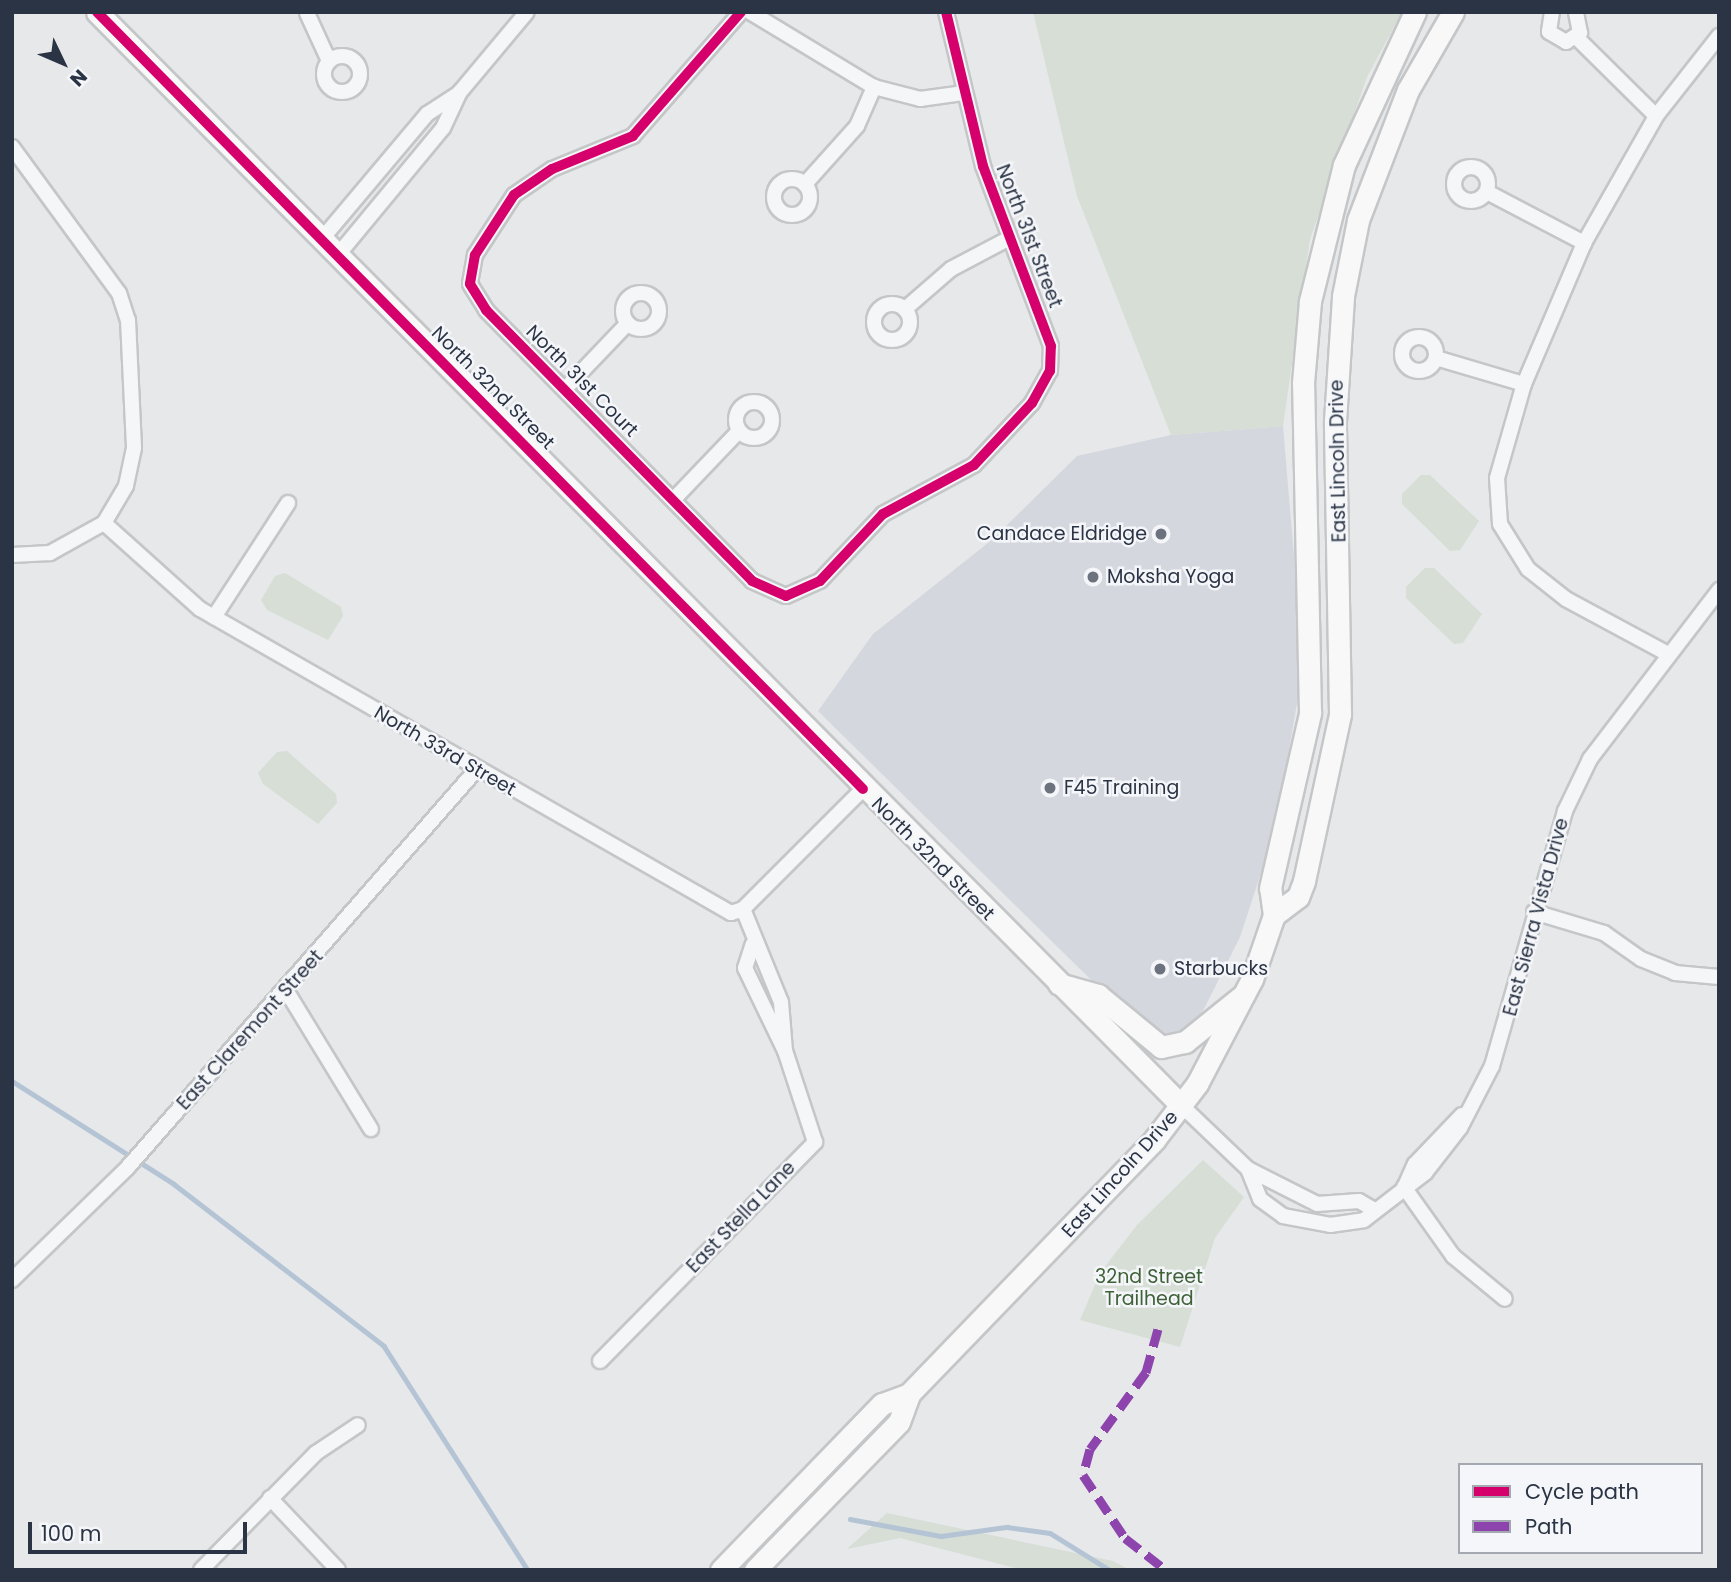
<!DOCTYPE html>
<style>
body{margin:0}
#map{position:relative;width:1731px;height:1582px;overflow:hidden;background:#e6e8ea;font-family:Poppins,sans-serif}
div>[style]{position:absolute}
.built>*{inset:0;background:#d4d7dd}
.green>*{inset:0;background:#d6ded6}
.stream>*{height:4.5px;margin:-2.25px;padding:0 2.25px;transform-origin:2.25px;border-radius:2.25px;background:#b4c4d5}
.roads{filter:drop-shadow(2px 0 #c4c6c8) drop-shadow(-2px 0 #c4c6c8) drop-shadow(0 2px #c4c6c8) drop-shadow(0 -2px #c4c6c8)}
.street>*{height:14px;margin:-7px;padding:0 7px;transform-origin:7px;border-radius:7px;background:#f5f6f7}
.street>.ring{margin:-7px;padding:0;box-sizing:content-box;background:none;border:14px solid #f5f6f7;border-radius:50%}
.secondary>*{height:21px;margin:-10.5px;padding:0 10.5px;transform-origin:10.5px;border-radius:10.5px;background:#f8f8f8}
.quiet>*{height:9px;margin-top:-4.5px;transform-origin:0;background:repeating-linear-gradient(90deg,#8e44ad 0 18px,transparent 0 27px)}
.cycleway>*{height:10px;margin:-5px;padding:0 5px;transform-origin:5px;border-radius:5px;background:#d6006c}
.dots>*{width:19px;height:19px;translate:-50% -50%;box-sizing:border-box;border:4px solid #f4f6f9;border-radius:50%}
span{translate:-50% -50%;white-space:nowrap;text-align:center;line-height:1.15;-webkit-text-stroke:5px #f4f6f9;paint-order:stroke}
.street-label{font-size:19px;color:#2b3445}
.poi-label{font-size:19px;color:#2b3445}
.right{translate:-100% -50%;text-align:right}
.left{translate:0 -50%;text-align:left}
.park-label{font-size:19px;color:#3f6138}
.frame{position:absolute;inset:0;border:14px solid #2b3445;pointer-events:none}
.legend{position:absolute;left:1458px;top:1463px;width:245px;height:91px;box-sizing:border-box;background:#f4f6f9;border:2px solid #a4a8b1;margin:0;padding:9px 12px;list-style:none;font-size:21px;color:#2b3445}
.legend li{display:flex;align-items:center;gap:14px;height:35px}
.legend b{width:35px;border:2px solid #a4a8b1}
.north{position:absolute;left:28px;top:28px;width:70px;height:70px;-webkit-text-stroke:5px #f4f6f9;paint-order:stroke;rotate:134deg;font-size:19px;font-weight:700;line-height:28px;text-align:center;color:#2b3445}
.north::after{content:'';display:block;margin:auto;width:24px;height:32px;background:#2b3445;clip-path:polygon(50% 0,100% 100%,50% 72%,0 100%)}
.scale{position:absolute;left:28px;top:1522px;width:219px;height:32px;box-sizing:border-box;border:4px solid #2b3445;border-top:0;padding-left:9px;font-size:21px;line-height:24px;white-space:nowrap;color:#2b3445;-webkit-text-stroke:5px #f4f6f9;paint-order:stroke}
</style>
<div id="map">
<div class="built">
<div style="clip-path:polygon(1283px 426px,1300px 628px,1299px 691px,1276px 827px,1240px 937px,1195px 1027px,1178px 1040px,1146px 1034px,818px 711px,873px 634px,993px 539px,1077px 456px,1171px 435px)"></div>
</div>
<div class="green">
<div style="clip-path:polygon(1033px 12px,1402px 12px,1367px 77px,1310px 239px,1283px 426px,1171px 435px,1077px 196px)"></div>
<div style="clip-path:polygon(1421px 475px,1430px 475px,1479px 521px,1460px 550px,1450px 551px,1402px 504px,1402px 494px)"></div>
<div style="clip-path:polygon(1425px 568px,1434px 568px,1482px 614px,1463px 643px,1454px 644px,1406px 598px,1406px 587px)"></div>
<div style="clip-path:polygon(285px 573px,341px 607px,343px 616px,328px 640px,267px 610px,261px 600px,275px 576px)"></div>
<div style="clip-path:polygon(287px 751px,336px 794px,337px 803px,318px 824px,263px 784px,258px 773px,277px 752px)"></div>
<div style="clip-path:polygon(1203px 1160px,1244px 1197px,1215px 1238px,1180px 1347px,1080px 1320px,1100px 1273px,1137px 1225px)"></div>
<div style="clip-path:polygon(887px 1513px,1113px 1561px,1130px 1570px,1023px 1570px,900px 1538px,847px 1549px)"></div>
</div>
<div class="stream">
<div style="left:12px;top:1081px;width:192px;rotate:32.4deg"></div>
<div style="left:174px;top:1184px;width:265px;rotate:37.6deg"></div>
<div style="left:384px;top:1346px;width:266px;rotate:57.3deg"></div>
<div style="left:850px;top:1519px;width:93px;rotate:10.6deg"></div>
<div style="left:941px;top:1536px;width:67px;rotate:-7.8deg"></div>
<div style="left:1007px;top:1527px;width:43px;rotate:7.9deg"></div>
<div style="left:1050px;top:1533px;width:70px;rotate:31.7deg"></div>
</div>
<div class="roads">
<div class="street">
<div style="left:741px;top:12px;width:164px;rotate:131.1deg"></div>
<div style="left:633px;top:136px;width:87px;rotate:157.8deg"></div>
<div style="left:552px;top:169px;width:46px;rotate:145.6deg"></div>
<div style="left:514px;top:195px;width:72px;rotate:123deg"></div>
<div style="left:475px;top:255px;width:29px;rotate:100deg"></div>
<div style="left:470px;top:284px;width:31px;rotate:58deg"></div>
<div style="left:486px;top:310px;width:380px;rotate:45.5deg"></div>
<div style="left:752px;top:581px;width:37px;rotate:24deg"></div>
<div style="left:786px;top:596px;width:37px;rotate:-24deg"></div>
<div style="left:820px;top:581px;width:92px;rotate:-46.8deg"></div>
<div style="left:883px;top:514px;width:103px;rotate:-28.3deg"></div>
<div style="left:974px;top:465px;width:85px;rotate:-46.9deg"></div>
<div style="left:1032px;top:403px;width:37px;rotate:-61deg"></div>
<div style="left:1050px;top:371px;width:25px;rotate:-88deg"></div>
<div style="left:1051px;top:346px;width:192px;rotate:-110.7deg"></div>
<div style="left:983px;top:166px;width:158px;rotate:-103.5deg"></div>
<div style="left:750px;top:12px;width:145px;rotate:31.2deg"></div>
<div style="left:874px;top:87px;width:48px;rotate:14.6deg"></div>
<div style="left:920px;top:99px;width:43px;rotate:-7.9deg"></div>
<div style="left:1552px;top:12px;width:20px;rotate:99deg"></div>
<div style="left:1549px;top:32px;width:20px;rotate:30deg"></div>
<div style="left:1566px;top:42px;width:17px;rotate:-33deg"></div>
<div style="left:1580px;top:33px;width:21px;rotate:-101deg"></div>
<div style="left:307px;top:13px;width:53px;rotate:65.4deg"></div>
<div style="left:1576px;top:37px;width:112px;rotate:44.6deg"></div>
<div class="ring" style="left:324px;top:56px;width:22px;height:22px"></div>
<div style="left:12px;top:147px;width:181px;rotate:53.8deg"></div>
<div style="left:119px;top:293px;width:28px;rotate:72deg"></div>
<div style="left:128px;top:320px;width:128px;rotate:87.3deg"></div>
<div style="left:134px;top:448px;width:39px;rotate:102deg"></div>
<div style="left:126px;top:486px;width:43px;rotate:120.7deg"></div>
<div style="left:104px;top:523px;width:62px;rotate:150.9deg"></div>
<div style="left:50px;top:553px;width:38px;rotate:177deg"></div>
<div class="ring" style="left:1454px;top:167px;width:20px;height:20px"></div>
<div class="ring" style="left:774px;top:179px;width:22px;height:22px"></div>
<div style="left:805px;top:184px;width:78px;rotate:-48.1deg"></div>
<div style="left:857px;top:126px;width:43px;rotate:-66.4deg"></div>
<div style="left:1487px;top:192px;width:110px;rotate:27.7deg"></div>
<div style="left:321px;top:240px;width:165px;rotate:-49.9deg"></div>
<div style="left:427px;top:114px;width:38px;rotate:-33deg"></div>
<div style="left:337px;top:256px;width:166px;rotate:-50.4deg"></div>
<div style="left:443px;top:128px;width:40px;rotate:-65deg"></div>
<div style="left:460px;top:92px;width:104px;rotate:-50.1deg"></div>
<div class="ring" style="left:623px;top:293px;width:22px;height:22px"></div>
<div class="ring" style="left:874px;top:304px;width:22px;height:22px"></div>
<div style="left:905px;top:309px;width:61px;rotate:-41deg"></div>
<div style="left:951px;top:269px;width:64px;rotate:-27.8deg"></div>
<div class="ring" style="left:1402px;top:337px;width:20px;height:20px"></div>
<div style="left:1436px;top:358px;width:92px;rotate:16.5deg"></div>
<div style="left:565px;top:389px;width:91px;rotate:-46.3deg"></div>
<div class="ring" style="left:736px;top:402px;width:22px;height:22px"></div>
<div style="left:673px;top:500px;width:95px;rotate:-46.3deg"></div>
<div style="left:104px;top:523px;width:129px;rotate:41.9deg"></div>
<div style="left:200px;top:609px;width:612px;rotate:29.79deg"></div>
<div style="left:731px;top:913px;width:13px;rotate:-18deg"></div>
<div style="left:743px;top:909px;width:170px;rotate:-45deg"></div>
<div style="left:214px;top:617px;width:136px;rotate:-57deg"></div>
<div style="left:1668px;top:654px;width:116px;rotate:-151.7deg"></div>
<div style="left:1566px;top:599px;width:48px;rotate:-141.7deg"></div>
<div style="left:1528px;top:569px;width:53px;rotate:-121.9deg"></div>
<div style="left:1500px;top:524px;width:46px;rotate:-93.7deg"></div>
<div style="left:1497px;top:478px;width:98px;rotate:-74deg"></div>
<div style="left:1524px;top:384px;width:153px;rotate:-66.9deg"></div>
<div style="left:1584px;top:243px;width:146px;rotate:-60.4deg"></div>
<div style="left:1656px;top:116px;width:102px;rotate:-51.8deg"></div>
<div style="left:743px;top:909px;width:100px;rotate:67.8deg"></div>
<div style="left:781px;top:1002px;width:49px;rotate:85.3deg"></div>
<div style="left:1534px;top:912px;width:73px;rotate:16.7deg"></div>
<div style="left:1604px;top:933px;width:45px;rotate:35.1deg"></div>
<div style="left:1641px;top:959px;width:37px;rotate:22deg"></div>
<div style="left:1675px;top:973px;width:44px;rotate:5.2deg"></div>
<div style="left:286px;top:990px;width:163px;rotate:58.6deg"></div>
<div style="left:1181px;top:1105px;width:93px;rotate:43.7deg"></div>
<div style="left:1248px;top:1169px;width:77px;rotate:26.9deg"></div>
<div style="left:1317px;top:1204px;width:42px;rotate:-4.1deg"></div>
<div style="left:1359px;top:1201px;width:16px;rotate:30deg"></div>
<div style="left:1248px;top:1169px;width:32px;rotate:68deg"></div>
<div style="left:1260px;top:1199px;width:29px;rotate:36deg"></div>
<div style="left:1283px;top:1216px;width:48px;rotate:10.8deg"></div>
<div style="left:1330px;top:1225px;width:34px;rotate:-8deg"></div>
<div style="left:1364px;top:1220px;width:77px;rotate:-37.6deg"></div>
<div style="left:1425px;top:1173px;width:57px;rotate:-52.1deg"></div>
<div style="left:1460px;top:1128px;width:70px;rotate:-62.7deg"></div>
<div style="left:1492px;top:1066px;width:265px;rotate:-74deg"></div>
<div style="left:1565px;top:811px;width:58px;rotate:-64.3deg"></div>
<div style="left:1590px;top:759px;width:213px;rotate:-52.6deg"></div>
<div style="left:1405px;top:1186px;width:24px;rotate:-66deg"></div>
<div style="left:1415px;top:1164px;width:68px;rotate:-46.2deg"></div>
<div style="left:1404px;top:1187px;width:85px;rotate:54.6deg"></div>
<div style="left:1453px;top:1256px;width:67px;rotate:39.6deg"></div>
<div style="left:12px;top:1280px;width:162px;rotate:-44.2deg"></div>
<div style="left:128px;top:1167px;width:529px;rotate:-48.75deg"></div>
<div style="left:600px;top:1361px;width:307px;rotate:-45.5deg"></div>
<div style="left:815px;top:1142px;width:96px;rotate:-108.2deg"></div>
<div style="left:785px;top:1051px;width:92px;rotate:-115.7deg"></div>
<div style="left:745px;top:968px;width:25px;rotate:-72deg"></div>
<div style="left:270px;top:1498px;width:99px;rotate:46.6deg"></div>
<div style="left:201px;top:1570px;width:164px;rotate:-45.5deg"></div>
<div style="left:316px;top:1453px;width:50px;rotate:-33.7deg"></div>
</div>
<div class="secondary">
<div style="left:97px;top:12px;width:1539px;rotate:45.24deg"></div>
<div style="left:1274px;top:915px;width:30px;rotate:-37deg"></div>
<div style="left:1298px;top:897px;width:17px;rotate:-69deg"></div>
<div style="left:1304px;top:881px;width:171px;rotate:-77.8deg"></div>
<div style="left:1340px;top:714px;width:293px;rotate:-91deg"></div>
<div style="left:1335px;top:421px;width:125px;rotate:-86.3deg"></div>
<div style="left:1343px;top:296px;width:77px;rotate:-78.8deg"></div>
<div style="left:1358px;top:220px;width:139px;rotate:-69deg"></div>
<div style="left:1408px;top:90px;width:90px;rotate:-60deg"></div>
<div style="left:1059px;top:984px;width:41px;rotate:15.8deg"></div>
<div style="left:1098px;top:995px;width:82px;rotate:39.5deg"></div>
<div style="left:1161px;top:1047px;width:25px;rotate:-12deg"></div>
<div style="left:1185px;top:1042px;width:72px;rotate:-38.8deg"></div>
<div style="left:721px;top:1570px;width:231px;rotate:-45.9deg"></div>
<div style="left:882px;top:1404px;width:29px;rotate:-20deg"></div>
<div style="left:755px;top:1570px;width:206px;rotate:-45.8deg"></div>
<div style="left:899px;top:1422px;width:30px;rotate:-70deg"></div>
<div style="left:909px;top:1394px;width:353px;rotate:-46deg"></div>
<div style="left:1154px;top:1140px;width:71px;rotate:-52.5deg"></div>
<div style="left:1197px;top:1084px;width:119px;rotate:-62.4deg"></div>
<div style="left:1252px;top:979px;width:68px;rotate:-71deg"></div>
<div style="left:1274px;top:915px;width:27px;rotate:-98deg"></div>
<div style="left:1270px;top:888px;width:180px;rotate:-77.1deg"></div>
<div style="left:1310px;top:713px;width:330px;rotate:-91.2deg"></div>
<div style="left:1303px;top:383px;width:82px;rotate:-85.1deg"></div>
<div style="left:1310px;top:301px;width:140px;rotate:-76deg"></div>
<div style="left:1344px;top:165px;width:169px;rotate:-65.1deg"></div>
</div>
</div>
<div class="quiet">
<div style="left:1158px;top:1329px;width:45px;rotate:105.6deg"></div>
<div style="left:1146px;top:1372px;width:95px;rotate:126deg"></div>
<div style="left:1090px;top:1449px;width:27px;rotate:105deg"></div>
<div style="left:1083px;top:1475px;width:76px;rotate:56.3deg"></div>
<div style="left:1125px;top:1538px;width:52px;rotate:38deg"></div>
</div>
<div class="cycleway">
<div style="left:97px;top:12px;width:1091px;rotate:45.41deg"></div>
<div style="left:741px;top:12px;width:164px;rotate:131.1deg"></div>
<div style="left:633px;top:136px;width:87px;rotate:157.8deg"></div>
<div style="left:552px;top:169px;width:46px;rotate:145.6deg"></div>
<div style="left:514px;top:195px;width:72px;rotate:123deg"></div>
<div style="left:475px;top:255px;width:29px;rotate:100deg"></div>
<div style="left:470px;top:284px;width:31px;rotate:58deg"></div>
<div style="left:486px;top:310px;width:380px;rotate:45.5deg"></div>
<div style="left:752px;top:581px;width:37px;rotate:24deg"></div>
<div style="left:786px;top:596px;width:37px;rotate:-24deg"></div>
<div style="left:820px;top:581px;width:92px;rotate:-46.8deg"></div>
<div style="left:883px;top:514px;width:103px;rotate:-28.3deg"></div>
<div style="left:974px;top:465px;width:85px;rotate:-46.9deg"></div>
<div style="left:1032px;top:403px;width:37px;rotate:-61deg"></div>
<div style="left:1050px;top:371px;width:25px;rotate:-88deg"></div>
<div style="left:1051px;top:346px;width:192px;rotate:-110.7deg"></div>
<div style="left:983px;top:166px;width:158px;rotate:-103.5deg"></div>
</div>
<div class="dots">
<div style="left:1161px;top:534px;background:#6c737f"></div>
<div style="left:1093px;top:577px;background:#6c737f"></div>
<div style="left:1050px;top:788px;background:#6c737f"></div>
<div style="left:1160px;top:969px;background:#6c737f"></div>
</div>
<div class="street-label">
<span style="left:1029px;top:236px;rotate:69deg">North 31st Street</span>
<span style="left:582px;top:381px;rotate:45deg">North 31st Court</span>
<span style="left:493px;top:388px;rotate:45deg">North 32nd Street</span>
<span style="left:1338px;top:461px;rotate:-91deg">East Lincoln Drive</span>
<span style="left:445px;top:751px;rotate:30deg">North 33rd Street</span>
<span style="left:933px;top:859px;rotate:45deg">North 32nd Street</span>
<span style="left:1536px;top:917px;rotate:-75deg">East Sierra Vista Drive</span>
<span style="left:250px;top:1030px;rotate:-48deg">East Claremont Street</span>
<span style="left:1120px;top:1174px;rotate:-48deg">East Lincoln Drive</span>
<span style="left:741px;top:1217px;rotate:-46deg">East Stella Lane</span>
</div>
<div class="poi-label">
<span class="right" style="left:1147px;top:534px">Candace Eldridge</span>
<span class="left" style="left:1107px;top:577px">Moksha Yoga</span>
<span class="left" style="left:1064px;top:788px">F45 Training</span>
<span class="left" style="left:1174px;top:969px">Starbucks</span>
</div>
<div class="park-label">
<span style="left:1149px;top:1288px">32nd Street<br>Trailhead</span>
</div>
<div class="frame"></div>
<ul class="legend">
<li><b style="height:9px;background:#d6006c"></b>Cycle path</li>
<li><b style="height:9px;background:#8e44ad"></b>Path</li>
</ul>
<div class="north">N</div>
<div class="scale">100 m</div>
</div>
